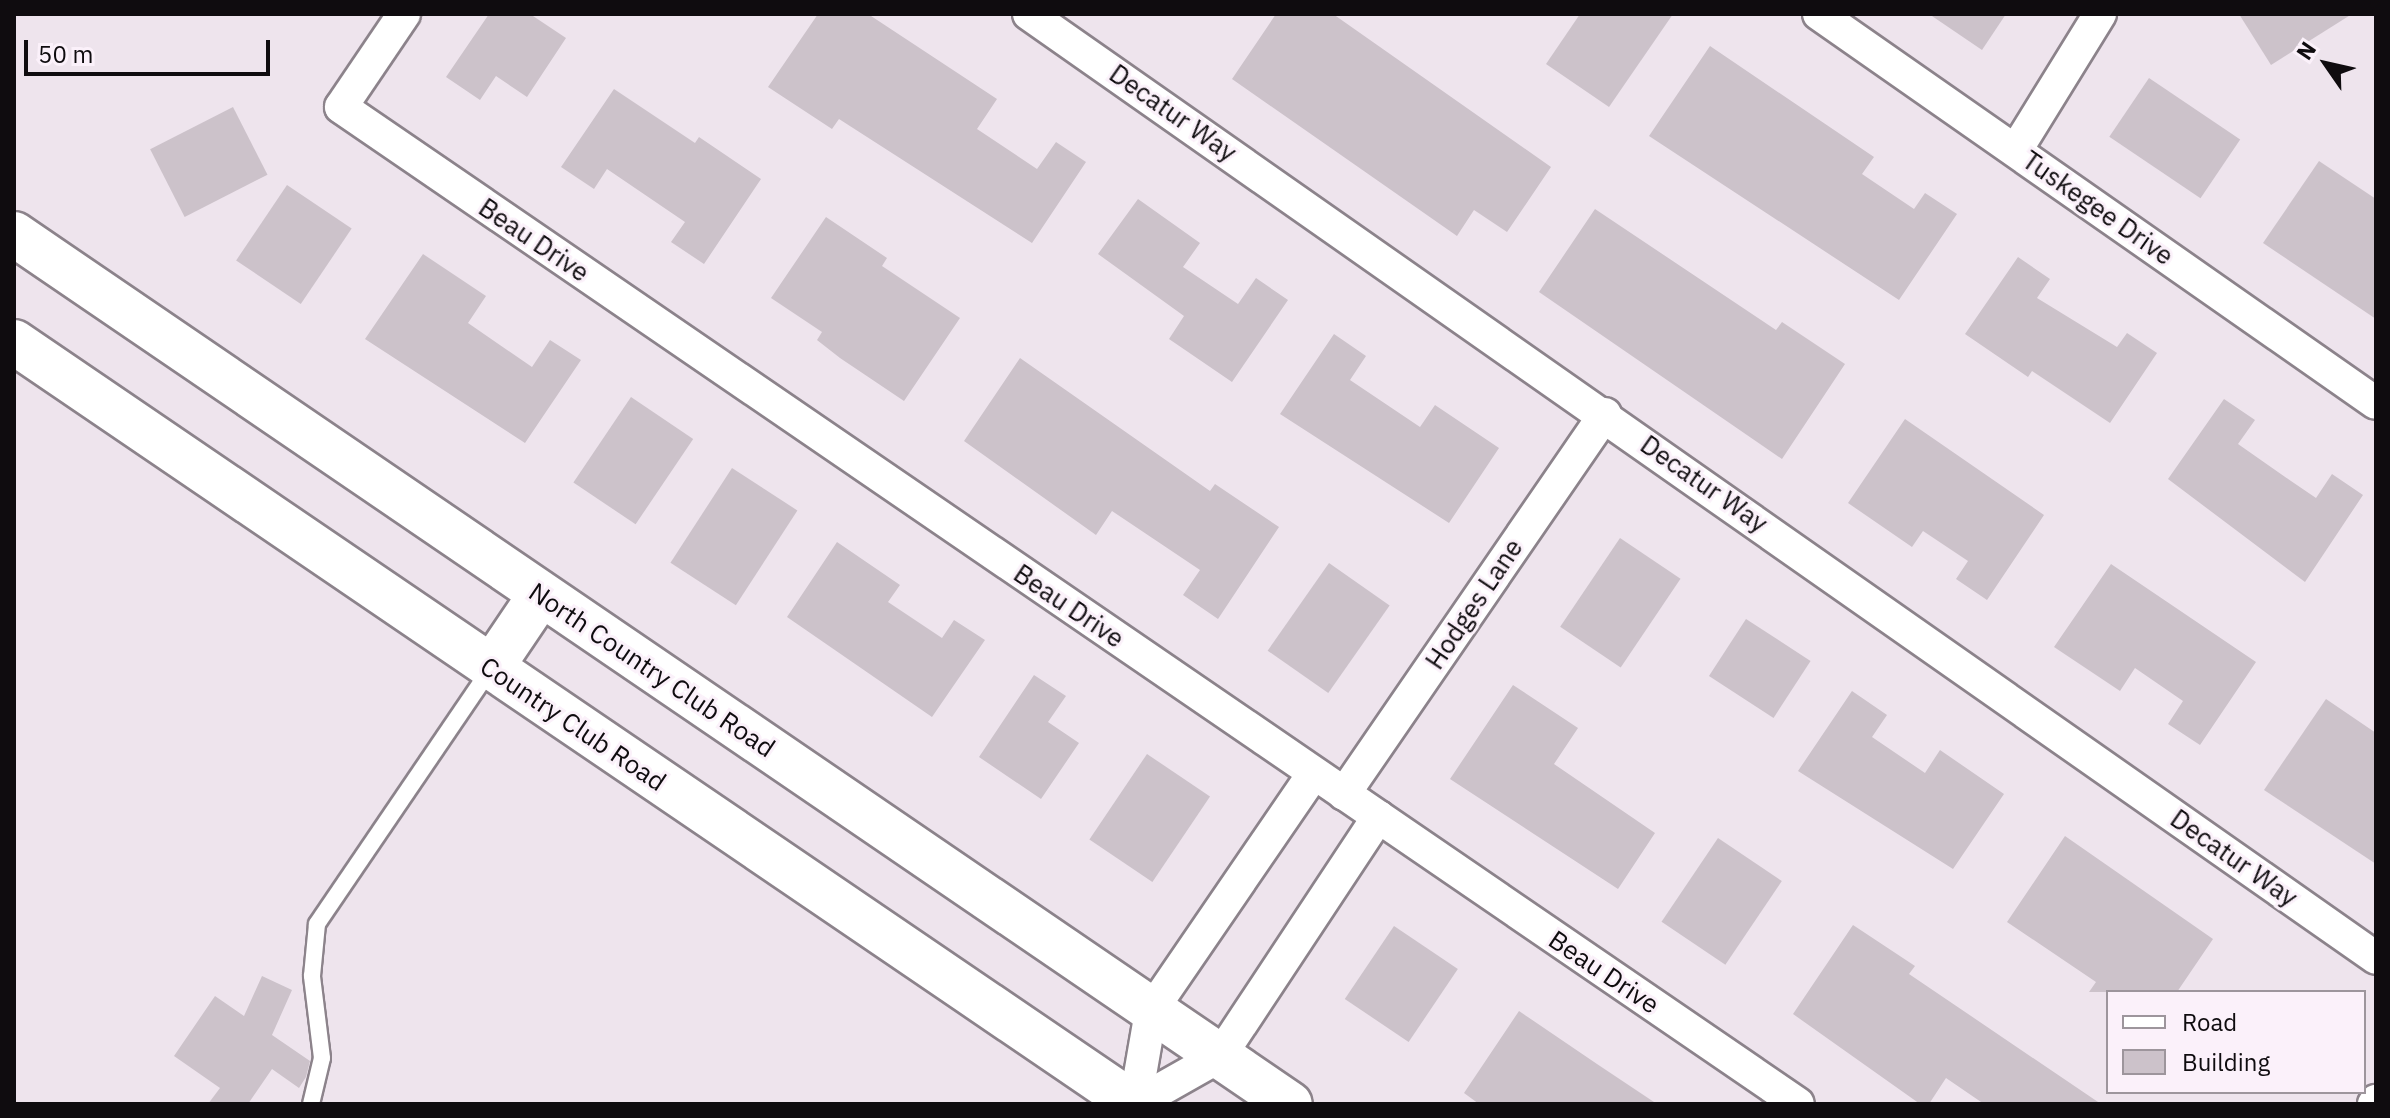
<!DOCTYPE html>
<style>
body{margin:0}
#map{position:relative;width:2390px;height:1118px;overflow:hidden;background:#eee4ed;font-family:"IBM Plex Sans",sans-serif}
div>[style]{position:absolute}
.building>*{inset:0;background:#ccc2ca;transform-origin:0 0}
.roads{filter:drop-shadow(2px 0 #8c838b) drop-shadow(-2px 0 #8c838b) drop-shadow(0 2px #8c838b) drop-shadow(0 -2px #8c838b)}
.service>*{height:16px;margin:-8px;padding:0 8px;transform-origin:8px;border-radius:8px;background:#fff}
.minor>*{height:32px;margin:-16px;padding:0 16px;transform-origin:16px;border-radius:16px;background:#fff}
.secondary>*{height:44px;margin:-22px;padding:0 22px;transform-origin:22px;border-radius:22px;background:#fff}
span{translate:-50% -50%;white-space:nowrap;text-align:center;line-height:1.15;-webkit-text-stroke:6px #fbf1fa;paint-order:stroke}
.street-label{font-size:26px;color:#0f0c0f}
.frame{position:absolute;inset:0;border:16px solid #0f0c0f;pointer-events:none}
.legend{position:absolute;left:2106px;top:990px;width:260px;height:104px;box-sizing:border-box;background:#fbf1fa;border:2px solid #9d959c;margin:0;padding:10px 14px;list-style:none;font-size:24px;color:#0f0c0f}
.legend li{display:flex;align-items:center;gap:16px;height:40px}
.legend b{width:40px;border:2px solid #9d959c}
.north{position:absolute;left:2286px;top:24px;width:80px;height:80px;-webkit-text-stroke:6px #fbf1fa;paint-order:stroke;rotate:304deg;font-size:22px;font-weight:700;line-height:32px;text-align:center;color:#0f0c0f}
.north::after{content:'';display:block;margin:auto;width:28px;height:36px;background:#0f0c0f;clip-path:polygon(50% 0,100% 100%,50% 72%,0 100%)}
.scale{position:absolute;left:24px;top:40px;width:246px;height:36px;box-sizing:border-box;border:4px solid #0f0c0f;border-top:0;padding-left:10px;font-size:24px;line-height:28px;white-space:nowrap;color:#0f0c0f;-webkit-text-stroke:6px #fbf1fa;paint-order:stroke}
</style>
<div id="map">
<div class="building">
<div style="clip-path:polygon(489px 14px,530px 14px,566px 38px,527px 97px,496px 76px,480px 100px,446px 77px)"></div>
<div style="clip-path:polygon(818px 14px,868px 14px,997px 99px,977px 129px,1037px 169px,1056px 142px,1086px 162px,1032px 243px,839px 119px,832px 129px,768px 87px)"></div>
<div style="clip-path:polygon(1276px 14px,1333px 14px,1551px 167px,1507px 232px,1474px 210px,1457px 236px,1232px 79px)"></div>
<div style="clip-path:polygon(1580px 14px,1673px 14px,1609px 107px,1546px 64px)"></div>
<div style="clip-path:polygon(1929px 14px,2006px 14px,1982px 50px)"></div>
<div style="clip-path:polygon(2239px 14px,2352px 14px,2271px 65px)"></div>
<div style="clip-path:polygon(1710px 46px,1874px 157px,1862px 174px,1914px 209px,1925px 193px,1957px 214px,1899px 300px,1649px 136px)"></div>
<div style="left:2149px;top:78px;width:110px;height:71px;rotate:34deg"></div>
<div style="clip-path:polygon(614px 89px,695px 143px,699px 137px,761px 179px,704px 264px,671px 242px,685px 222px,607px 169px,594px 189px,561px 167px)"></div>
<div style="left:233px;top:107px;width:76px;height:93px;rotate:63deg"></div>
<div style="clip-path:polygon(2319px 161px,2376px 199px,2376px 319px,2263px 243px)"></div>
<div style="left:287px;top:185px;width:78px;height:91px;rotate:34deg"></div>
<div style="clip-path:polygon(1138px 199px,1200px 243px,1183px 267px,1238px 304px,1256px 278px,1288px 300px,1232px 382px,1169px 339px,1184px 316px,1098px 254px)"></div>
<div style="clip-path:polygon(1595px 209px,1776px 330px,1782px 322px,1845px 364px,1782px 459px,1539px 292px)"></div>
<div style="clip-path:polygon(826px 217px,887px 258px,882px 266px,960px 318px,904px 401px,840px 358px,817px 340px,822px 332px,771px 298px)"></div>
<div style="clip-path:polygon(423px 254px,486px 296px,468px 323px,532px 367px,550px 340px,581px 360px,525px 443px,365px 339px)"></div>
<div style="clip-path:polygon(2018px 257px,2050px 279px,2037px 298px,2117px 347px,2127px 333px,2157px 353px,2110px 423px,2032px 371px,2028px 377px,1965px 334px)"></div>
<div style="clip-path:polygon(1334px 334px,1366px 356px,1350px 380px,1420px 427px,1435px 405px,1499px 448px,1449px 523px,1280px 414px)"></div>
<div style="clip-path:polygon(1020px 358px,1210px 491px,1215px 484px,1279px 527px,1218px 619px,1183px 595px,1200px 570px,1112px 511px,1096px 535px,964px 441px)"></div>
<div style="left:631px;top:397px;width:75px;height:103px;rotate:34deg"></div>
<div style="clip-path:polygon(2224px 399px,2255px 420px,2238px 444px,2291px 481px,2316px 498px,2332px 474px,2363px 495px,2305px 582px,2168px 479px)"></div>
<div style="clip-path:polygon(1905px 419px,2044px 515px,1987px 600px,1956px 579px,1968px 561px,1923px 531px,1912px 547px,1848px 503px)"></div>
<div style="left:732px;top:468px;width:78px;height:113px;rotate:33deg"></div>
<div style="left:1620px;top:538px;width:73px;height:107px;rotate:34deg"></div>
<div style="clip-path:polygon(837px 542px,900px 585px,888px 602px,942px 638px,954px 620px,985px 640px,932px 717px,787px 617px)"></div>
<div style="left:1329px;top:563px;width:74px;height:107px;rotate:35deg"></div>
<div style="clip-path:polygon(2111px 564px,2256px 662px,2200px 745px,2168px 724px,2183px 701px,2135px 668px,2120px 691px,2054px 647px)"></div>
<div style="left:1746px;top:619px;width:77px;height:68px;rotate:33deg"></div>
<div style="clip-path:polygon(1034px 675px,1066px 696px,1048px 722px,1079px 743px,1041px 799px,979px 757px)"></div>
<div style="clip-path:polygon(1513px 685px,1578px 728px,1554px 764px,1655px 833px,1618px 889px,1450px 779px)"></div>
<div style="clip-path:polygon(1852px 691px,1887px 715px,1872px 737px,1925px 773px,1940px 750px,2004px 794px,1953px 869px,1798px 771px)"></div>
<div style="clip-path:polygon(2326px 699px,2376px 733px,2376px 864px,2264px 790px)"></div>
<div style="left:1147px;top:754px;width:76px;height:103px;rotate:34deg"></div>
<div style="clip-path:polygon(2065px 836px,2213px 939px,2177px 992px,2089px 992px,2096px 982px,2007px 922px)"></div>
<div style="left:1718px;top:838px;width:77px;height:101px;rotate:34deg"></div>
<div style="clip-path:polygon(1853px 925px,1915px 966px,1909px 974px,2101px 1104px,1984px 1104px,1946px 1078px,1929px 1104px,1920px 1104px,1793px 1014px)"></div>
<div style="left:1394px;top:926px;width:77px;height:88px;rotate:34deg"></div>
<div style="clip-path:polygon(262px 976px,292px 990px,272px 1035px,310px 1061px,306px 1077px,299px 1088px,272px 1069px,248px 1104px,208px 1104px,220px 1088px,174px 1056px,215px 996px,244px 1016px)"></div>
<div style="clip-path:polygon(1519px 1011px,1597px 1064px,1657px 1104px,1479px 1104px,1464px 1093px)"></div>
</div>
<div class="roads">
<div class="service">
<div style="left:311px;top:1104px;width:47px;rotate:-76.6deg"></div>
<div style="left:322px;top:1058px;width:83px;rotate:-97deg"></div>
<div style="left:312px;top:976px;width:52px;rotate:-84.5deg"></div>
<div style="left:317px;top:924px;width:308px;rotate:-55.8deg"></div>
</div>
<div class="minor">
<div style="left:404px;top:14px;width:112px;rotate:124.1deg"></div>
<div style="left:341px;top:107px;width:1765px;rotate:34.38deg"></div>
<div style="left:1029px;top:14px;width:1645px;rotate:35.02deg"></div>
<div style="left:1819px;top:14px;width:679px;rotate:34.93deg"></div>
<div style="left:2016px;top:150px;width:160px;rotate:-58.3deg"></div>
<div style="left:1344px;top:794px;width:461px;rotate:-55.5deg"></div>
<div style="left:1135px;top:1104px;width:98px;rotate:-29.5deg"></div>
<div style="left:1220px;top:1056px;width:287px;rotate:-56.5deg"></div>
<div style="left:1135px;top:1104px;width:94px;rotate:-80.2deg"></div>
<div style="left:1151px;top:1011px;width:288px;rotate:-55.6deg"></div>
<div style="left:2374px;top:1104px;width:4px;rotate:-56deg"></div>
</div>
<div class="secondary">
<div style="left:14px;top:234px;width:1544px;rotate:34.29deg"></div>
<div style="left:14px;top:342px;width:1355px;rotate:34.23deg"></div>
<div style="left:491px;top:668px;width:89px;rotate:-56deg"></div>
</div>
</div>
<div class="street-label">
<span style="left:1173px;top:113px;rotate:35deg">Decatur Way</span>
<span style="left:2098px;top:208px;rotate:35deg">Tuskegee Drive</span>
<span style="left:534px;top:240px;rotate:34deg">Beau Drive</span>
<span style="left:1704px;top:484px;rotate:35deg">Decatur Way</span>
<span style="left:1474px;top:604px;rotate:-56deg">Hodges Lane</span>
<span style="left:1069px;top:606px;rotate:34deg">Beau Drive</span>
<span style="left:652px;top:670px;rotate:34deg">North Country Club Road</span>
<span style="left:573px;top:724px;rotate:34deg">Country Club Road</span>
<span style="left:2234px;top:858px;rotate:35deg">Decatur Way</span>
<span style="left:1604px;top:972px;rotate:34deg">Beau Drive</span>
</div>
<div class="frame"></div>
<ul class="legend">
<li><b style="height:10px;background:#fff"></b>Road</li>
<li><b style="height:22px;background:#ccc2ca"></b>Building</li>
</ul>
<div class="north">N</div>
<div class="scale">50 m</div>
</div>
